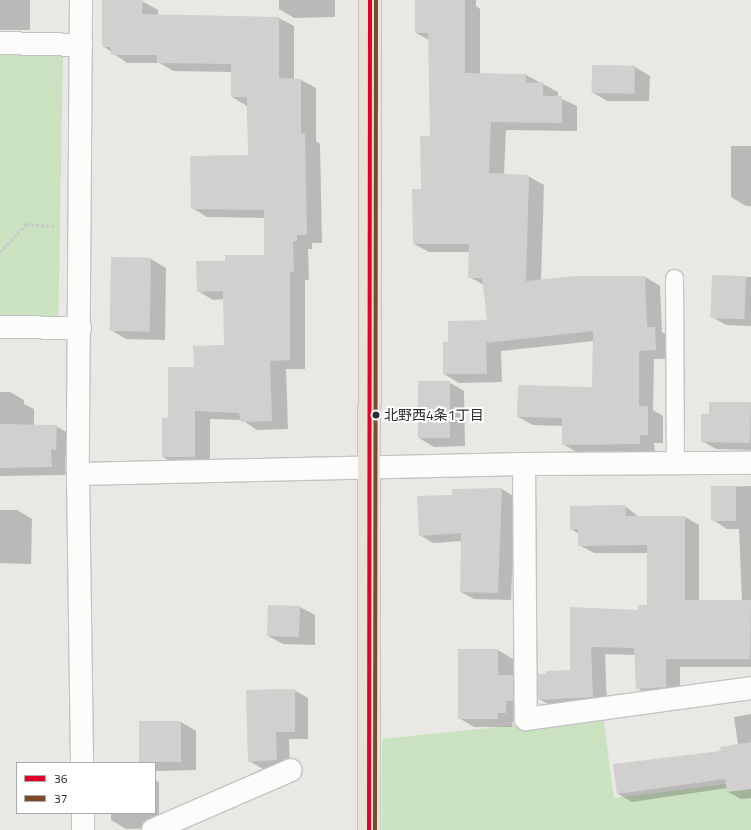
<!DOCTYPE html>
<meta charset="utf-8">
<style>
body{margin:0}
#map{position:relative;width:751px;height:830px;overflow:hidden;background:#eae8e5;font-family:"Titillium Web","Noto Sans JP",sans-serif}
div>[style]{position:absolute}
.green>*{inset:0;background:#cbe2c1;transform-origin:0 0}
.shadow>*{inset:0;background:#0003;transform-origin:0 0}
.building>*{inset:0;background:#d2d0ce;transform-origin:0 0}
.path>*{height:2.5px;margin-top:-1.25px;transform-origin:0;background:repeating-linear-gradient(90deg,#c8c8c8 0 3px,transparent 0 5px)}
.roads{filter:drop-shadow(1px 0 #c4c4c4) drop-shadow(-1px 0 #c4c4c4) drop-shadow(0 1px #c4c4c4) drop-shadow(0 -1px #c4c4c4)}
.lane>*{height:17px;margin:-8.5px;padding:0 8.5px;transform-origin:8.5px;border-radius:8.5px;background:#fcfcfb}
.street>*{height:22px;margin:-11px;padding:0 11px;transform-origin:11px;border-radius:11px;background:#fcfcfb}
.primary>*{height:22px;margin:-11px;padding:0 11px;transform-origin:11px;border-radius:11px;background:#e6e4d7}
.bus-1>*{height:4px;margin:-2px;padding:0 2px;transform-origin:2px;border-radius:2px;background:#e4002b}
.bus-2>*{height:4px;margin:-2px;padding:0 2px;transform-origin:2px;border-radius:2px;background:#7a4b2a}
.dots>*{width:11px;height:11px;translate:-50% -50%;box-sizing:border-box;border:2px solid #fff;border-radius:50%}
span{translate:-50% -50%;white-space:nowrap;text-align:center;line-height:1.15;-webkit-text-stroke:4px #fff;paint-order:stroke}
.bus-label{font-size:14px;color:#2d2d2d}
.left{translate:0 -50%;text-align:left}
.legend{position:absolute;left:16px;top:762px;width:140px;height:52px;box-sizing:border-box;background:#fff;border:1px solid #ababab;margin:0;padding:5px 7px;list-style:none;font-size:12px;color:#2d2d2d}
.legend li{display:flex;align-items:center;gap:8px;height:20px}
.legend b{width:20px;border:1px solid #ababab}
</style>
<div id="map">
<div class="green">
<div style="left:0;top:53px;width:63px;height:263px;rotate:1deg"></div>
<div style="clip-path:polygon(603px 716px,614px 798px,751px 781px,751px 830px,382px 830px,382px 739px)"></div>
</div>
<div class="shadow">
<div style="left:0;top:0;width:30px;height:30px"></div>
<div style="clip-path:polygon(279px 0,335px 0,335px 17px,294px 18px,279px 9px)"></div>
<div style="clip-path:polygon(416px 0,476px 0,476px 6px,480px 9px,480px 74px,526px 75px,558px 92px,558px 97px,577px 106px,577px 131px,506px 130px,504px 175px,528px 176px,544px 185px,541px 281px,645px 277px,660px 286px,662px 332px,670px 337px,670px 359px,654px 359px,653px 410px,663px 416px,663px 443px,654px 443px,655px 452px,578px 453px,563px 444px,563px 426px,533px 425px,518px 417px,593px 388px,594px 341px,501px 351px,502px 382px,459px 383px,444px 374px,449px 343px,488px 321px,484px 285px,469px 277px,470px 252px,429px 252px,414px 244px,431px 137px,429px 40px,416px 33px)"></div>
<div style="clip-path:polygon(142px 1px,158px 10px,158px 16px,279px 18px,294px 26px,294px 79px,301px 80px,316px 88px,316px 141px,320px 144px,322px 243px,312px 243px,312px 249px,308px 249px,309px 280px,305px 280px,305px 369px,286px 369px,288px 429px,257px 430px,242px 420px,210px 419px,210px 466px,178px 466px,163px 457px,169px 419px,195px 368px,225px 346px,224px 299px,213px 300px,198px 291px,226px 262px,265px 256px,265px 218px,207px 217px,192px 208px,249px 156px,247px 106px,232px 97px,232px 72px,173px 71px,160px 63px,127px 63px,103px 46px)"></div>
<div style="clip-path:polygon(635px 67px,650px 76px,649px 101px,607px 101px,592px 92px)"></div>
<div style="clip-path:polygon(731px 146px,751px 146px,751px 206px,746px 206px,731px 197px)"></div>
<div style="clip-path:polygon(112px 258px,151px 259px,166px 268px,165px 340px,126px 339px,111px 330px)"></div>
<div style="clip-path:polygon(713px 276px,751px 277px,751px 326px,726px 325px,712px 317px)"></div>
<div style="clip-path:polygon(449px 382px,464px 391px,465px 446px,434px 447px,419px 438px)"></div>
<div style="clip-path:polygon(0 392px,10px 392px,24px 400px,24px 404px,34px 409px,34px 425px,56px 426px,70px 434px,70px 457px,65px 457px,65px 475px,0 476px)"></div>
<div style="clip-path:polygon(710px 403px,751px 403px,751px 450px,716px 449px,702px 441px,710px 415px)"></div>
<div style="clip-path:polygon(751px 486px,751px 667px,680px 667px,680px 695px,652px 697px,637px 688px,635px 655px,605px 654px,607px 705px,554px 707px,539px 699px,571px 671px,571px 608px,639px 611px,648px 606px,648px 553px,594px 553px,579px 545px,579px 534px,571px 529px,571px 507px,625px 506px,639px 517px,685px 517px,699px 525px,699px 601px,742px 601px,739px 529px,727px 529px,713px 520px,712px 487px)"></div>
<div style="clip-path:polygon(502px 489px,515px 497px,511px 600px,474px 599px,461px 592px,462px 541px,433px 543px,420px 535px)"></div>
<div style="clip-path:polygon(0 510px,17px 510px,32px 519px,31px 564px,0 563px)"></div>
<div style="clip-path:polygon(300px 607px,315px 615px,315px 645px,283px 644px,268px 636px)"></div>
<div style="clip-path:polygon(498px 650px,513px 659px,513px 676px,528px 685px,520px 721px,513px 721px,512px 727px,474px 727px,459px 718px)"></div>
<div style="clip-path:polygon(294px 690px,308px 698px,308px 739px,289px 739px,290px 767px,263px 769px,249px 761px)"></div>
<div style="clip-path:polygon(751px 714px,751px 798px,741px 799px,728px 792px,727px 788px,632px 802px,618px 794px,614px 765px,722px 752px,738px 745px,734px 717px)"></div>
<div style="clip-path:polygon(181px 722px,196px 731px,196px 770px,155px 771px,155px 763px,140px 762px)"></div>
<div style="clip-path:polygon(155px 780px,159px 782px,159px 828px,126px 829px,111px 820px,111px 813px,155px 813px)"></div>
</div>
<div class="building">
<div style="clip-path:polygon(102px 0,143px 0,142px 14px,279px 17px,279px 78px,301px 79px,301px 134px,305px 134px,307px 235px,297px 235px,297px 241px,293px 241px,294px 272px,290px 272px,290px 360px,270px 361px,272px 421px,241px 422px,239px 413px,195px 411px,195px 457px,162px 457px,162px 418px,168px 418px,168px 367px,194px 367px,193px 346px,224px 345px,223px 291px,197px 292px,196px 261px,225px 261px,225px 255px,264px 255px,264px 210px,191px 209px,190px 156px,248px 155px,247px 97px,231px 97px,231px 64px,157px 63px,157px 55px,111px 55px,111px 47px,102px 47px)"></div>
<div style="clip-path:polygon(415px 0,465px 0,465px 73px,526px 74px,526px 83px,543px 82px,543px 96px,562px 96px,562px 123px,491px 122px,489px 173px,529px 175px,526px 281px,575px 276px,645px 276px,647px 327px,655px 327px,656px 350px,639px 351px,639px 406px,648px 406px,648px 435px,640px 435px,640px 444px,562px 445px,562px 418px,517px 417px,518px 385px,592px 387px,593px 331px,486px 343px,487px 374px,443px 374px,443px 342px,448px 342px,448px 321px,487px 320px,482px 278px,468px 278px,469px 244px,413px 244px,412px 189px,421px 189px,420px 136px,430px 136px,428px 33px,415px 33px)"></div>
<div style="left:592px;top:65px;width:43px;height:28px;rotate:1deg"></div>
<div style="left:111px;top:257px;width:40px;height:74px;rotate:1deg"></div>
<div style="left:712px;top:275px;width:34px;height:43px;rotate:2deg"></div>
<div style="left:418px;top:381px;width:32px;height:57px"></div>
<div style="clip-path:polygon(709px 402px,751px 402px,750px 443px,701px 442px,701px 414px,709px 414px)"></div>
<div style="clip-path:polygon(0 424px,57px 425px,56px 450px,51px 450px,52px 467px,0 468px)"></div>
<div style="left:711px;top:486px;width:25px;height:35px"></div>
<div style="clip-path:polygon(502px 488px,498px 593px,460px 592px,461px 533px,419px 536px,417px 496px,452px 495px,452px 489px)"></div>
<div style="clip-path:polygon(625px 505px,626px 516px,685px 516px,685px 600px,751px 600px,750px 659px,666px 659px,666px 687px,636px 689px,634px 648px,591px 647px,593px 697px,538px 700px,538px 674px,546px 674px,546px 671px,570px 670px,570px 607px,638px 610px,638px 605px,647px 605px,647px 545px,578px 546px,578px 529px,570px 530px,570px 506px)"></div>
<div style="left:268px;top:605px;width:32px;height:31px;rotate:2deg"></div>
<div style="clip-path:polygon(458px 649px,498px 649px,498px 675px,513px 675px,513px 701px,506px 701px,506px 713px,498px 713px,498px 719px,458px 719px)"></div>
<div style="clip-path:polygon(295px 689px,295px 732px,276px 732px,277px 760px,248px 762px,246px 690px)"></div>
<div style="left:181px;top:721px;width:41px;height:42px;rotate:90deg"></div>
<div style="clip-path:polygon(751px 742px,751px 789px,727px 792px,725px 779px,617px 794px,613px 764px,721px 751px,720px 747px)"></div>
</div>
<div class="path">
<div style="left:0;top:252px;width:38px;rotate:-47deg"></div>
<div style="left:26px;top:224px;width:28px;rotate:4deg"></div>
</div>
<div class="roads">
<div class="lane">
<div style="left:674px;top:278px;width:185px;rotate:89.7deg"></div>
</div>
<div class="street">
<div style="left:81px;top:0;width:474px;rotate:90.4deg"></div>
<div style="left:78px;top:474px;width:289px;rotate:89.2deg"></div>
<div style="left:0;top:43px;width:81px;rotate:1.4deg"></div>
<div style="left:0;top:327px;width:80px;rotate:0.7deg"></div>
<div style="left:524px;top:464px;width:255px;rotate:89.6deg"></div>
<div style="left:526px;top:719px;width:227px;rotate:-7.8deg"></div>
<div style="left:78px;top:474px;width:446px;rotate:-1.3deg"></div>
<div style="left:524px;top:464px;width:227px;rotate:-0.3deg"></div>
<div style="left:83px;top:813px;width:17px;rotate:90deg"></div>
<div style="left:153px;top:830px;width:150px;rotate:-23.5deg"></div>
</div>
<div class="primary">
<div style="left:369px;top:830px;width:830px;rotate:-89.93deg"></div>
</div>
</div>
<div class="bus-1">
<div style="left:369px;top:830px;width:830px;rotate:-89.93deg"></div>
</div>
<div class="bus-2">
<div style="left:375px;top:830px;width:830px;rotate:-89.93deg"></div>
</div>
<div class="dots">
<div style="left:376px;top:415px;background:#2d2d2d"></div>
</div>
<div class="bus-label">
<span class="left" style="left:384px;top:415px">北野西4条1丁目</span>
</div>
<ul class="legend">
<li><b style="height:5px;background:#e4002b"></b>36</li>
<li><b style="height:5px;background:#7a4b2a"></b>37</li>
</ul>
</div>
